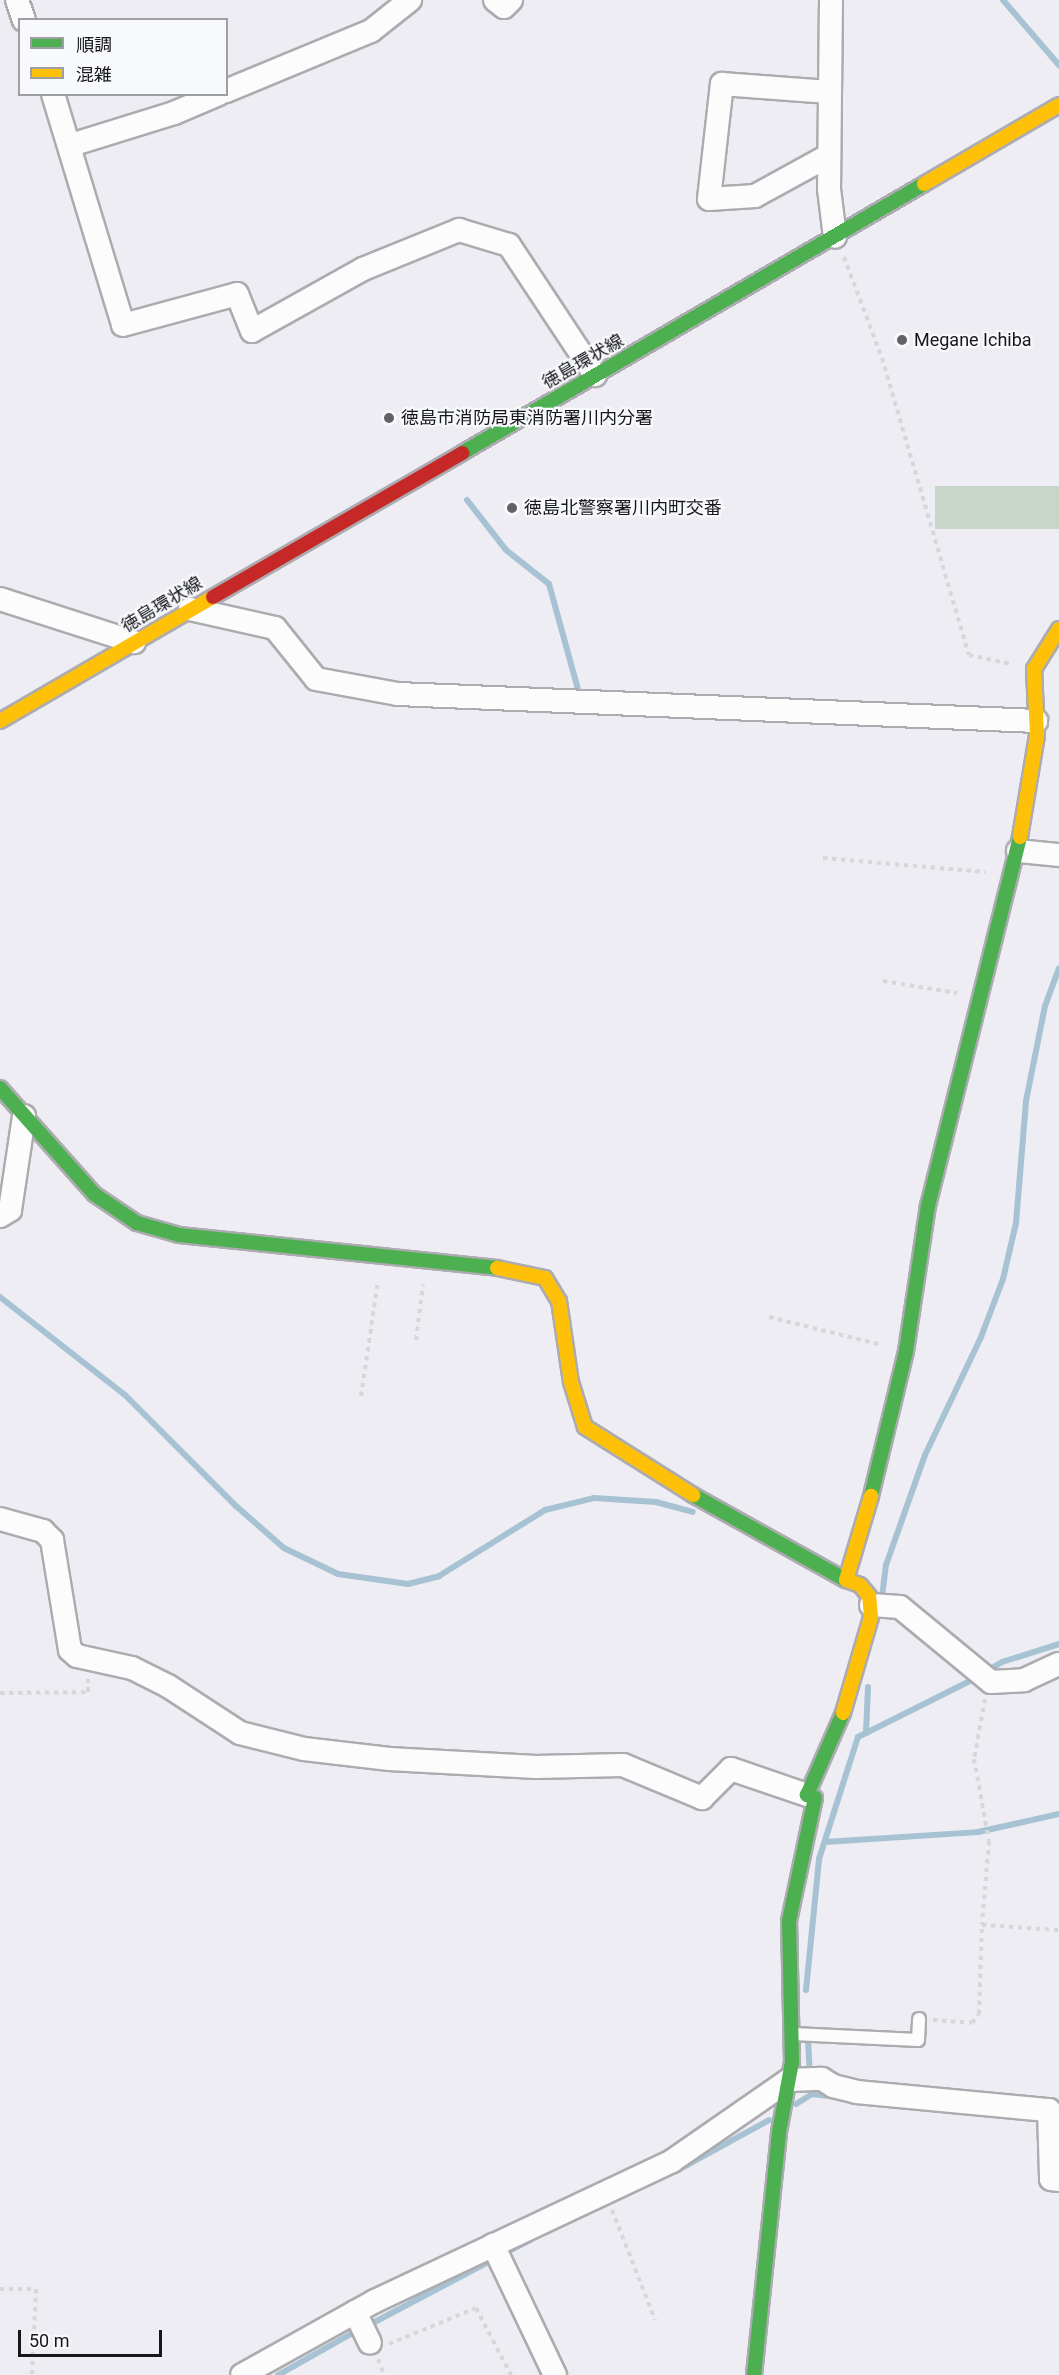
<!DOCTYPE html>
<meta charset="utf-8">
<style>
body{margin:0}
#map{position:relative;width:1059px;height:2375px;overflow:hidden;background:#ededf3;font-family:Roboto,"Noto Sans JP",sans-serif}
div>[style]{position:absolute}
.green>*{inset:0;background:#c8d5c9;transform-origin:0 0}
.stream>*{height:6px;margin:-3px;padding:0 3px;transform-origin:3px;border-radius:3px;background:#a7c2d2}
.path>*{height:4px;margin-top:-2px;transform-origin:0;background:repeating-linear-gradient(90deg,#d6d7d9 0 4.5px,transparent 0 9px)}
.roads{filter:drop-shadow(2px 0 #acacb0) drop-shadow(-2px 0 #acacb0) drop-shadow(0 2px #acacb0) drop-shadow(0 -2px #acacb0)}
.lane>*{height:12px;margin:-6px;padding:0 6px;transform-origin:6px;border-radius:6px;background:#fcfcfd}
.street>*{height:22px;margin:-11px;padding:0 11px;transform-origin:11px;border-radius:11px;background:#fcfcfd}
.fast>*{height:14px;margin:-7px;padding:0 7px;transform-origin:7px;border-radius:7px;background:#4caf50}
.slow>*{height:14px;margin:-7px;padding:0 7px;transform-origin:7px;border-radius:7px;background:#ffc107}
.jam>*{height:14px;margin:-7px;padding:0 7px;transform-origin:7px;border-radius:7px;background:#c62828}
.dots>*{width:16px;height:16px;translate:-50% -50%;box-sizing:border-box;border:3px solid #f8f9fd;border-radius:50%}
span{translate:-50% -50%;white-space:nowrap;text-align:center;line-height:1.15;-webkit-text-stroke:4.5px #f8f9fd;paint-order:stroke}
.poi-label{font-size:18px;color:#16171b}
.left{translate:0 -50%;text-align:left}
.street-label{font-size:18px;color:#16171b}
.legend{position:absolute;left:18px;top:18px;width:210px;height:78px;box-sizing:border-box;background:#f8f9fd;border:2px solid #9e9fa3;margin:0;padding:8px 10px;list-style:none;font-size:18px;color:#16171b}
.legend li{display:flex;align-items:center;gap:12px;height:30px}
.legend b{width:30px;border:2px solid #9e9fa3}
.scale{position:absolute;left:18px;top:2330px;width:144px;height:27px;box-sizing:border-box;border:3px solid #16171b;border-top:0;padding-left:8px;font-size:18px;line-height:21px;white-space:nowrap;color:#16171b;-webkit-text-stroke:4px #f8f9fd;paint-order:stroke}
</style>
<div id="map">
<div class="green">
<div style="left:1059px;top:486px;width:43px;height:124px;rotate:90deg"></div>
</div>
<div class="stream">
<div style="left:1003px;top:0;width:86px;rotate:49.3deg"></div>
<div style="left:467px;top:500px;width:63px;rotate:52deg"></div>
<div style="left:506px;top:550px;width:55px;rotate:38.3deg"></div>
<div style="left:549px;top:584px;width:109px;rotate:74.6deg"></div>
<div style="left:0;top:1297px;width:159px;rotate:38.1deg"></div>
<div style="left:125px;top:1395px;width:157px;rotate:45deg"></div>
<div style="left:236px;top:1506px;width:64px;rotate:41.2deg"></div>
<div style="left:284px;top:1548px;width:60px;rotate:25.7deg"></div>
<div style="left:338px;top:1574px;width:71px;rotate:8.1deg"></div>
<div style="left:408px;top:1584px;width:32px;rotate:-14deg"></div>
<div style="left:439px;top:1576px;width:125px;rotate:-31.9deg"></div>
<div style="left:545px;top:1510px;width:50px;rotate:-13.8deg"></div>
<div style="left:594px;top:1498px;width:62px;rotate:3.7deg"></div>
<div style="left:656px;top:1502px;width:38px;rotate:15deg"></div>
<div style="left:882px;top:1597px;width:32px;rotate:-83deg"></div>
<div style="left:886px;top:1565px;width:117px;rotate:-70.5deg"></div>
<div style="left:925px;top:1455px;width:131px;rotate:-64.6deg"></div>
<div style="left:981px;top:1337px;width:62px;rotate:-69.2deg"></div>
<div style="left:1003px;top:1279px;width:57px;rotate:-76.9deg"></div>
<div style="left:1016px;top:1223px;width:122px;rotate:-85.3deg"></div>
<div style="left:1026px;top:1101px;width:97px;rotate:-78.7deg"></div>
<div style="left:1045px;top:1006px;width:40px;rotate:-69.8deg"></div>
<div style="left:987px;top:1671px;width:17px;rotate:-31deg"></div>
<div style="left:1002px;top:1662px;width:60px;rotate:-17.5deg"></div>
<div style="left:866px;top:1733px;width:46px;rotate:-87.5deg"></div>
<div style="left:825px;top:1842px;width:153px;rotate:-3.7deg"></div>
<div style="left:978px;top:1832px;width:83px;rotate:-12.5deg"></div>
<div style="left:806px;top:1990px;width:132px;rotate:-84.3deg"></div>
<div style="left:819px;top:1859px;width:128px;rotate:-72.3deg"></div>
<div style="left:858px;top:1737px;width:134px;rotate:-26.6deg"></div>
<div style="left:808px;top:2039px;width:35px;rotate:87deg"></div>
<div style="left:812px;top:2094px;width:23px;rotate:7deg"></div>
<div style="left:796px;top:2104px;width:19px;rotate:-32deg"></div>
<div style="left:812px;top:2094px;width:10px;rotate:-96deg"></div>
<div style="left:676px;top:2171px;width:106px;rotate:-28.7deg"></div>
<div style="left:503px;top:2254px;width:31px;rotate:-27deg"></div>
<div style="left:367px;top:2326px;width:144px;rotate:-27.8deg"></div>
<div style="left:278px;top:2375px;width:92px;rotate:-29.4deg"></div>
</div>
<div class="path">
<div style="left:844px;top:257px;width:108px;rotate:69.4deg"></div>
<div style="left:882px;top:358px;width:309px;rotate:73.7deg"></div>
<div style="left:969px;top:655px;width:43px;rotate:12.1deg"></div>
<div style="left:823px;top:858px;width:163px;rotate:4.9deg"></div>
<div style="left:883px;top:981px;width:75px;rotate:9.2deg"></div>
<div style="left:769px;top:1317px;width:116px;rotate:13.9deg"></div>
<div style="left:416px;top:1340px;width:56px;rotate:-82.9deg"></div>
<div style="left:361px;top:1396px;width:116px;rotate:-81.6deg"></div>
<div style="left:0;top:1693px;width:88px;rotate:-0.7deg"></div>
<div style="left:88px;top:1692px;width:13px;rotate:-90deg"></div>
<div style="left:985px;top:1699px;width:61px;rotate:100.4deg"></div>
<div style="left:974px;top:1759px;width:83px;rotate:79.6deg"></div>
<div style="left:989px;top:1841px;width:84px;rotate:94.8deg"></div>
<div style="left:982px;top:1925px;width:77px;rotate:3.7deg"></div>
<div style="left:933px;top:2020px;width:39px;rotate:4deg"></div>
<div style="left:972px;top:2023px;width:11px;rotate:-52deg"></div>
<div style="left:979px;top:2014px;width:89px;rotate:-88.1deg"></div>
<div style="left:612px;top:2210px;width:118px;rotate:68.6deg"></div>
<div style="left:0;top:2289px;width:36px"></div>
<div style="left:36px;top:2289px;width:86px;rotate:92.7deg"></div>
<div style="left:389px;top:2344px;width:94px;rotate:-22.5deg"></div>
<div style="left:476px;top:2308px;width:76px;rotate:62.4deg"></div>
<div style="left:378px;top:2359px;width:17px;rotate:69deg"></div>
</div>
<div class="roads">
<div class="lane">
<div style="left:793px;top:2034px;width:125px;rotate:2.7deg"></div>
<div style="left:918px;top:2040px;width:21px;rotate:-87deg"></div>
</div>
<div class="street">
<div style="left:17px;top:0;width:21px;rotate:71deg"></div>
<div style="left:495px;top:0;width:11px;rotate:38deg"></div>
<div style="left:504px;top:7px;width:10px;rotate:-45deg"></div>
<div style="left:831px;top:0;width:189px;rotate:90.6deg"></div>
<div style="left:829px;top:189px;width:48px;rotate:82.9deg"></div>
<div style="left:226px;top:91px;width:157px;rotate:-22.5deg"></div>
<div style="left:371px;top:31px;width:50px;rotate:-38.5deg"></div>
<div style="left:53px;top:94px;width:241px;rotate:73.1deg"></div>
<div style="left:123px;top:325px;width:118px;rotate:-15.2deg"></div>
<div style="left:237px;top:294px;width:40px;rotate:68deg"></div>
<div style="left:252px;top:331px;width:127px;rotate:-29.2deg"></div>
<div style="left:363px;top:269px;width:104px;rotate:-22.1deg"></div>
<div style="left:459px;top:230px;width:52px;rotate:16.7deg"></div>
<div style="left:509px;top:245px;width:156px;rotate:56.5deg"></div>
<div style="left:71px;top:145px;width:108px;rotate:-17.3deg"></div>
<div style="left:174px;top:113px;width:49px;rotate:-22.9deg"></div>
<div style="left:828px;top:156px;width:83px;rotate:151.3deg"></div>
<div style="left:755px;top:196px;width:46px;rotate:176.3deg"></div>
<div style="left:709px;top:199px;width:116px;rotate:-83.6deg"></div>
<div style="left:722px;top:84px;width:107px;rotate:4.3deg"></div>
<div style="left:0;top:599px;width:141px;rotate:17.8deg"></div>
<div style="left:190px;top:609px;width:87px;rotate:12.6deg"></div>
<div style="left:275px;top:628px;width:65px;rotate:51.2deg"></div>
<div style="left:316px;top:679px;width:83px;rotate:10.4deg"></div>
<div style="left:398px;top:694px;width:639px;rotate:2.42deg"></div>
<div style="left:1018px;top:851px;width:41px;rotate:5.6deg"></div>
<div style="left:0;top:1216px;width:12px;rotate:-31deg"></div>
<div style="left:10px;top:1210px;width:95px;rotate:-81.5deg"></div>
<div style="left:0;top:1519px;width:45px;rotate:15.6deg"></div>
<div style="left:43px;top:1531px;width:13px;rotate:45deg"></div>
<div style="left:52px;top:1540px;width:111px;rotate:80.7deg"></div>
<div style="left:70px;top:1650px;width:9px;rotate:41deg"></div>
<div style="left:77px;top:1656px;width:56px;rotate:12.3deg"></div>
<div style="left:132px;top:1668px;width:40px;rotate:26.6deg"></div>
<div style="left:168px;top:1686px;width:86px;rotate:33.1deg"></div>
<div style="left:240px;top:1733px;width:66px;rotate:14deg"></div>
<div style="left:304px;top:1749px;width:86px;rotate:6.7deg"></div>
<div style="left:389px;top:1759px;width:147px;rotate:3.1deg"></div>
<div style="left:536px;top:1767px;width:87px;rotate:-1.3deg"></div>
<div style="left:623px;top:1765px;width:86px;rotate:22.7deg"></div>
<div style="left:702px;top:1798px;width:41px;rotate:-45deg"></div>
<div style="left:731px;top:1769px;width:80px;rotate:18.9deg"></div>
<div style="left:871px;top:1605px;width:29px;rotate:4deg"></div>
<div style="left:900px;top:1607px;width:118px;rotate:39.5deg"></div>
<div style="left:991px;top:1682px;width:33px;rotate:-3deg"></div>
<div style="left:1024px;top:1680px;width:38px;rotate:-25deg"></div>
<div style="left:493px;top:2245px;width:144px;rotate:64.5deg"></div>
<div style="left:355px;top:2312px;width:34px;rotate:64deg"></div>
<div style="left:242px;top:2375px;width:152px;rotate:-29.1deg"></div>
<div style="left:375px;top:2301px;width:328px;rotate:-25.2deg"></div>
<div style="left:672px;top:2161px;width:142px;rotate:-34.7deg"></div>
<div style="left:789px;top:2080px;width:33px;rotate:-2deg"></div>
<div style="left:822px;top:2079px;width:13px;rotate:32deg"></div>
<div style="left:833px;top:2086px;width:25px;rotate:14deg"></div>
<div style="left:857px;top:2092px;width:193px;rotate:5.4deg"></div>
<div style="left:1049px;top:2110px;width:69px;rotate:88.3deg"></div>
<div style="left:1051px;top:2179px;width:8px;rotate:7deg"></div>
</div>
<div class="fast">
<div style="left:462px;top:453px;width:535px;rotate:-30.21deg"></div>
<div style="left:0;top:1088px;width:142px;rotate:48.4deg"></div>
<div style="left:94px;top:1194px;width:52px;rotate:34deg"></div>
<div style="left:137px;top:1223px;width:44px;rotate:15.9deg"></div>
<div style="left:179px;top:1235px;width:320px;rotate:5.9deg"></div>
<div style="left:693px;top:1495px;width:175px;rotate:29.1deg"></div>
<div style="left:871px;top:1496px;width:149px;rotate:-76.4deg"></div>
<div style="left:906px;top:1351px;width:147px;rotate:-81.4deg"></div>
<div style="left:928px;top:1206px;width:380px;rotate:-76deg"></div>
<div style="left:754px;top:2375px;width:244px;rotate:-84.1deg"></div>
<div style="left:779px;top:2132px;width:71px;rotate:-79.5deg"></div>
<div style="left:792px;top:2062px;width:141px;rotate:-91.2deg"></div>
<div style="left:789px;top:1921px;width:126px;rotate:-78.1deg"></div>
<div style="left:815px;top:1798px;width:9px;rotate:-159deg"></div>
<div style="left:807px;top:1795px;width:90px;rotate:-66.3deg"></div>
</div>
<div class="slow">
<div style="left:924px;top:184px;width:156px;rotate:-30.3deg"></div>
<div style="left:0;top:721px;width:246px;rotate:-30.2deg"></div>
<div style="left:1020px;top:837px;width:103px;rotate:-80.5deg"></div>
<div style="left:1037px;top:735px;width:66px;rotate:-92.6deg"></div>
<div style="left:1034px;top:669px;width:47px;rotate:-58deg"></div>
<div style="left:497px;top:1268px;width:49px;rotate:11.8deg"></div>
<div style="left:545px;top:1278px;width:27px;rotate:59deg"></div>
<div style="left:559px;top:1301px;width:82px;rotate:81.6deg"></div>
<div style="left:571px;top:1382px;width:47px;rotate:72.7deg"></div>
<div style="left:585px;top:1427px;width:128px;rotate:32.2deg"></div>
<div style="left:843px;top:1713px;width:100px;rotate:-73.7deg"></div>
<div style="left:871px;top:1617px;width:21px;rotate:-95deg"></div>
<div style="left:869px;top:1596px;width:14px;rotate:-129deg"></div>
<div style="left:860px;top:1585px;width:15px;rotate:-160deg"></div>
<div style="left:846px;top:1580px;width:88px;rotate:-73.4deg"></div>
</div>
<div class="jam">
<div style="left:213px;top:597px;width:288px;rotate:-30deg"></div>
</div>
</div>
<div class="dots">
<div style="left:902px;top:340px;background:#616267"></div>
<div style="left:389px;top:418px;background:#616267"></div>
<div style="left:512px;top:508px;background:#616267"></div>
</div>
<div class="poi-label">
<span class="left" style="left:914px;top:340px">Megane Ichiba</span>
<span class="left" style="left:401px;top:418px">徳島市消防局東消防署川内分署</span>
<span class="left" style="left:524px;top:508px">徳島北警察署川内町交番</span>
</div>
<div class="street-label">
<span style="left:583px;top:362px;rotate:-30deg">徳島環状線</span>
<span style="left:162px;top:605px;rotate:-31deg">徳島環状線</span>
</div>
<ul class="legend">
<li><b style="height:8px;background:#4caf50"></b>順調</li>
<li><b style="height:8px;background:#ffc107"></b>混雑</li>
</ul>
<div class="scale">50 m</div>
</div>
